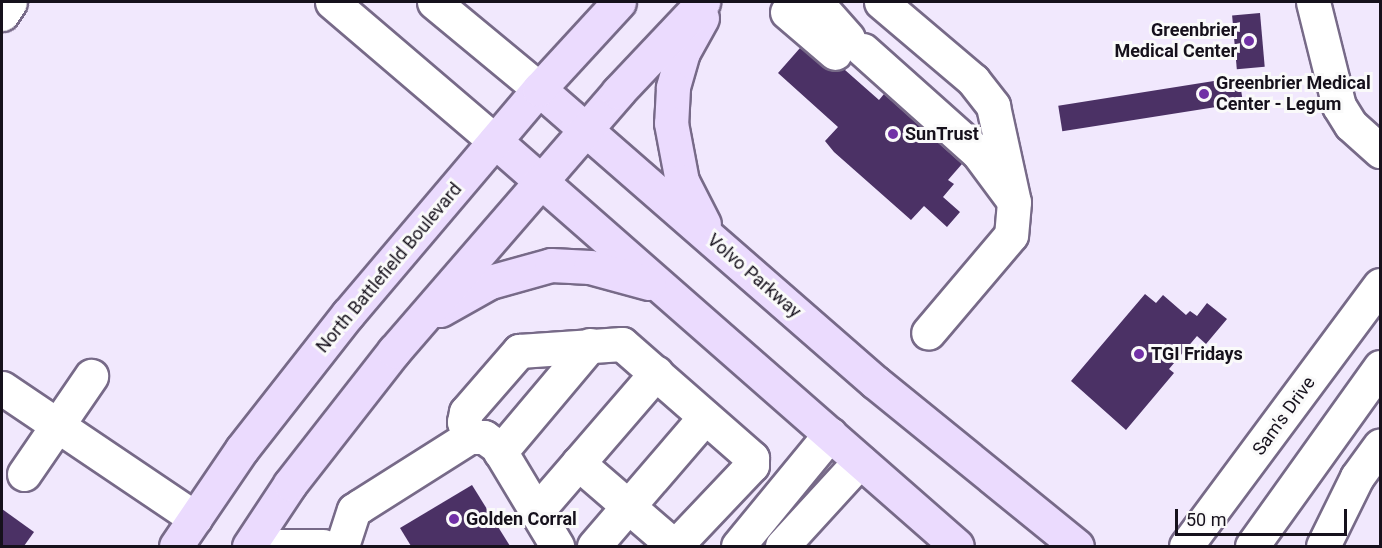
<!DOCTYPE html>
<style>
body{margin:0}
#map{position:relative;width:1382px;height:548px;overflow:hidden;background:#f1e8fd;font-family:Roboto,sans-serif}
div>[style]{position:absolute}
.building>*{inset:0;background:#4b3165;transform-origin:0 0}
.roads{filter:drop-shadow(2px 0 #776a88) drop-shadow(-2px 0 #776a88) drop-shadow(0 2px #776a88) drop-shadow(0 -2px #776a88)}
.minor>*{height:33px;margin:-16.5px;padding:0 16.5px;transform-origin:16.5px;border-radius:16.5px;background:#fff}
.major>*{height:33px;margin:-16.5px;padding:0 16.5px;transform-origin:16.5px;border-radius:16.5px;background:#ebdbfe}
.dots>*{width:16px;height:16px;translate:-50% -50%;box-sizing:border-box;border:3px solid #fafafa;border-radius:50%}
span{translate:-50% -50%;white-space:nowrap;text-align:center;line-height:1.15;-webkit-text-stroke:6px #fafafa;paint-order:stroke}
.poi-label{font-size:18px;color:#16111c;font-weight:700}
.right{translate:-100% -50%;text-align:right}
.left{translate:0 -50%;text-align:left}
.street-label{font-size:18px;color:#16111c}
.frame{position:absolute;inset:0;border:3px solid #16111c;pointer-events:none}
.scale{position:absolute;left:1175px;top:509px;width:172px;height:27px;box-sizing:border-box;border:3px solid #16111c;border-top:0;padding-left:8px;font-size:18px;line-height:21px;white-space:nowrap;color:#16111c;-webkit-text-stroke:4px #fafafa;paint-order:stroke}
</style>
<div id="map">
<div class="building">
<div style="left:1260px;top:13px;width:54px;height:28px;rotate:85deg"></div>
<div style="clip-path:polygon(800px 48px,831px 71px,842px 70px,850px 64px,845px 70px,879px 100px,884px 94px,962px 164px,948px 180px,954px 184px,943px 197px,960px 212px,947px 227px,924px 206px,911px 220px,834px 152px,825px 141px,838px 127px,778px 73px)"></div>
<div style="left:1239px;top:77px;width:26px;height:183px;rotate:81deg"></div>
<div style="clip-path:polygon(1145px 294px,1156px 303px,1163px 295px,1186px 315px,1190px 311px,1197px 316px,1207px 303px,1227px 319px,1206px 344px,1197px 336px,1169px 369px,1174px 373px,1126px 430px,1071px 381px)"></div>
<div style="clip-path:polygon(472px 485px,510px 546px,411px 546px,400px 528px)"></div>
<div style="clip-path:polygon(2px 509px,34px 532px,24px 546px,2px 546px)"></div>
</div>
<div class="roads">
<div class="minor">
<div style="left:332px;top:2px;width:214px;rotate:40.5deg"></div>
<div style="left:434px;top:2px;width:136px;rotate:39.6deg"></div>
<div style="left:816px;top:2px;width:48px;rotate:48.4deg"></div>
<div style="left:881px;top:2px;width:121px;rotate:40.3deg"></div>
<div style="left:973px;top:80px;width:33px;rotate:52deg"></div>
<div style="left:993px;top:106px;width:98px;rotate:77.7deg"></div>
<div style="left:1014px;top:202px;width:33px;rotate:95deg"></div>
<div style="left:1011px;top:235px;width:128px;rotate:130.3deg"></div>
<div style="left:1313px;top:2px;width:107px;rotate:76deg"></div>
<div style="left:1339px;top:106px;width:22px;rotate:58deg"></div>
<div style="left:1351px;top:125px;width:39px;rotate:42deg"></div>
<div style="left:787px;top:12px;width:63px;rotate:40.5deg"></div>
<div style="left:2px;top:14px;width:14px;rotate:-56deg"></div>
<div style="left:863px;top:50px;width:154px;rotate:41.8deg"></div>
<div style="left:978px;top:153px;width:54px;rotate:53.3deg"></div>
<div style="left:2px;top:388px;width:233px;rotate:34deg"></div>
<div style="left:469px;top:437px;width:16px;rotate:-108deg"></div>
<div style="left:464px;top:422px;width:10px;rotate:-79deg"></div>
<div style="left:466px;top:412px;width:81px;rotate:-49deg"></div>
<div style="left:519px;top:351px;width:103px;rotate:-3.9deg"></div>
<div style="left:622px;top:344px;width:173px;rotate:41.2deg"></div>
<div style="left:752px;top:458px;width:7px;rotate:90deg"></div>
<div style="left:752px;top:465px;width:112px;rotate:133.5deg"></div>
<div style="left:500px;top:452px;width:140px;rotate:-49.9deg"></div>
<div style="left:578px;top:463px;width:127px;rotate:40.8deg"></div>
<div style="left:24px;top:474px;width:119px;rotate:-55.6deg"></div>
<div style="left:536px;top:512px;width:184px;rotate:-49.2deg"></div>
<div style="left:280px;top:546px;width:43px"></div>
<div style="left:342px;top:546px;width:38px;rotate:-72deg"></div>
<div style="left:354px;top:510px;width:7px;rotate:-34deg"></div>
<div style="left:360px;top:506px;width:129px;rotate:-32.3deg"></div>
<div style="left:469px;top:437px;width:15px"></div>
<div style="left:484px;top:437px;width:16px;rotate:35deg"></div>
<div style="left:497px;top:446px;width:117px;rotate:59deg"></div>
<div style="left:594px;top:546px;width:170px;rotate:-49.3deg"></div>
<div style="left:738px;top:546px;width:145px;rotate:-50.6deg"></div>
<div style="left:782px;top:546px;width:115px;rotate:-47.5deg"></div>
<div style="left:1186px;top:546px;width:325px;rotate:-53.4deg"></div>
<div style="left:1252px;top:546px;width:220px;rotate:-54.4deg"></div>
<div style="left:1323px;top:546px;width:77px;rotate:-63.8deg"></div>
<div style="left:1357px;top:477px;width:39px;rotate:-54deg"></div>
</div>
<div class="major">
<div style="left:702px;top:18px;width:39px;rotate:119deg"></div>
<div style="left:683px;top:52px;width:37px;rotate:106deg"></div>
<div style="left:673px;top:88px;width:35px;rotate:93deg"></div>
<div style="left:671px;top:123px;width:59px;rotate:79.3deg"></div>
<div style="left:682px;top:181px;width:48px;rotate:62.9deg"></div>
<div style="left:539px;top:89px;width:446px;rotate:41.1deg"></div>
<div style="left:875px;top:382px;width:260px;rotate:39.1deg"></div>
<div style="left:495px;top:141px;width:614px;rotate:41.24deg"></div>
<div style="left:440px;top:310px;width:57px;rotate:-29.2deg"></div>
<div style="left:490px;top:282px;width:63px;rotate:-15.6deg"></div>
<div style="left:551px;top:265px;width:39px;rotate:3deg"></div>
<div style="left:590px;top:267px;width:61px;rotate:15.2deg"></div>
<div style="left:176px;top:546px;width:117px;rotate:-55.8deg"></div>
<div style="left:242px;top:449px;width:172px;rotate:-51.9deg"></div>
<div style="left:348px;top:314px;width:295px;rotate:-49.7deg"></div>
<div style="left:539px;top:89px;width:118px;rotate:-47.4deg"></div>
<div style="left:249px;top:546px;width:74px;rotate:-56.5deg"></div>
<div style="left:290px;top:484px;width:169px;rotate:-52deg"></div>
<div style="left:394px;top:351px;width:342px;rotate:-49.1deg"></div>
<div style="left:618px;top:92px;width:124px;rotate:-46.6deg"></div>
</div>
</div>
<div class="dots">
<div style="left:1249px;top:41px;background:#7131a6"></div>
<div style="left:1204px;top:94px;background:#7131a6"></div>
<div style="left:893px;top:134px;background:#7131a6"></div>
<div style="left:1139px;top:354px;background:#7131a6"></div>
<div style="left:454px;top:519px;background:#7131a6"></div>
</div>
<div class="poi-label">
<span class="right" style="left:1237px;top:41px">Greenbrier<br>Medical Center</span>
<span class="left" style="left:1216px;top:94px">Greenbrier Medical<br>Center - Legum</span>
<span class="left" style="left:905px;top:134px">SunTrust</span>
<span class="left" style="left:1151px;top:354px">TGI Fridays</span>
<span class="left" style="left:466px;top:519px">Golden Corral</span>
</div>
<div class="street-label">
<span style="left:389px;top:268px;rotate:-50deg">North Battlefield Boulevard</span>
<span style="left:754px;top:276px;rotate:41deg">Volvo Parkway</span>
<span style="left:1284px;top:416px;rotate:-54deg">Sam's Drive</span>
</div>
<div class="frame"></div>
<div class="scale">50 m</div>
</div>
